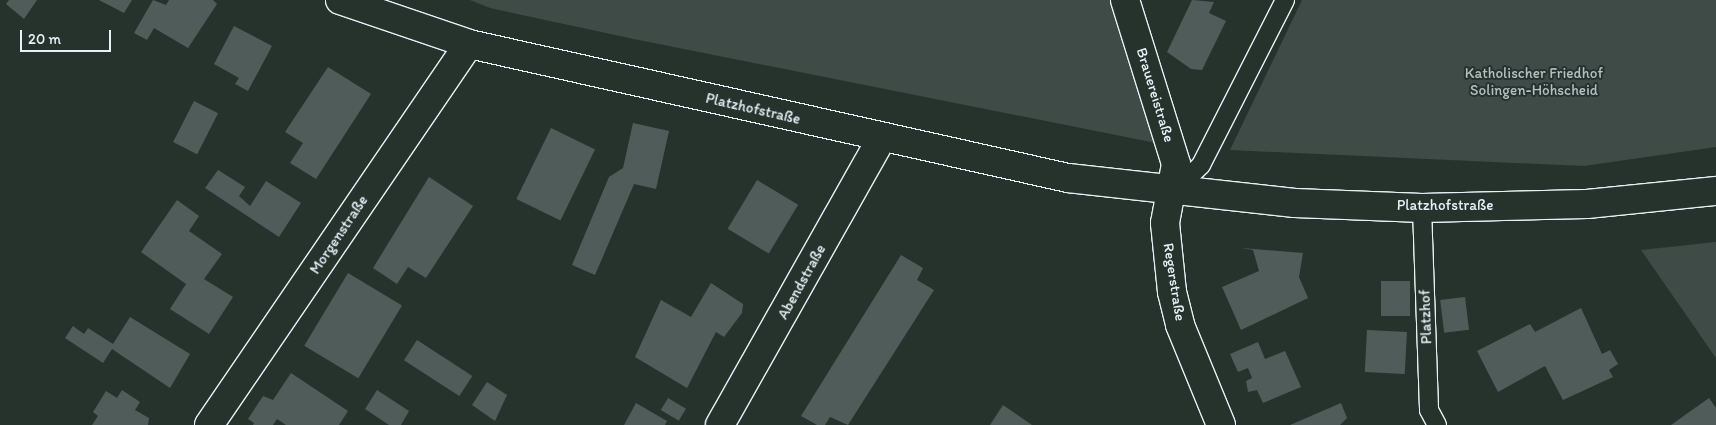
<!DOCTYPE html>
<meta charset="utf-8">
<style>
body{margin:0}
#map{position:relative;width:1716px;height:425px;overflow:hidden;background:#26332d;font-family:Itim,sans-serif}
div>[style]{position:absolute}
.green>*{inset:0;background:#3e4b47}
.building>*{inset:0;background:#505c59;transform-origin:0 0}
.roads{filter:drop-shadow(1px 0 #e8f1f8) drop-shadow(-1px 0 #e8f1f8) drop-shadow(0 1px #e8f1f8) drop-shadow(0 -1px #e8f1f8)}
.service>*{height:18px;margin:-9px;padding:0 9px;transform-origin:9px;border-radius:9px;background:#26332d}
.minor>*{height:28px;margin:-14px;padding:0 14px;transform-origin:14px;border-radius:14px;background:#26332d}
.secondary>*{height:28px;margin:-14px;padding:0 14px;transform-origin:14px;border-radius:14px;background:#26332d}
span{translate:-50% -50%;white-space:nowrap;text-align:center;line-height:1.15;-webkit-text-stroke:4px #26332d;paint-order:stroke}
.park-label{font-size:15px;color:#b5bfc3}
.street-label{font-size:15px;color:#e8f1f8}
.scale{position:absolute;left:20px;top:30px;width:91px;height:22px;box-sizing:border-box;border:2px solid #e8f1f8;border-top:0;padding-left:6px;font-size:15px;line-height:18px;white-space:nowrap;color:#e8f1f8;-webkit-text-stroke:4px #26332d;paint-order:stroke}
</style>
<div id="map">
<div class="green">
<div style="clip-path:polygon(470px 0,1111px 0,1156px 129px,1156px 143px,634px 39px,490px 8px)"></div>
<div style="clip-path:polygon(1302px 0,1716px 0,1716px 147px,1584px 166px,1230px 150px)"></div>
<div style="clip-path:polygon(1716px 242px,1716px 358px,1641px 250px)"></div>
</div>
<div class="building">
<div style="clip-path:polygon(9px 0,37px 0,24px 19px,6px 4px)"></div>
<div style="clip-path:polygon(99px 0,132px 0,124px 13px)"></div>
<div style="clip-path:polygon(153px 0,166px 5px,169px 0,213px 0,217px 4px,188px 48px,154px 28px,147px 40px,134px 33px)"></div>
<div style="clip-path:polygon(1192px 0,1214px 2px,1209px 13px,1226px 21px,1202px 70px,1191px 69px,1167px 52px)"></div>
<div style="clip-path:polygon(234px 26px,272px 46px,248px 91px,235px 84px,239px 78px,214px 64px)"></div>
<div style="clip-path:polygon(328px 67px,371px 94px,316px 179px,290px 163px,303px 143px,285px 132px)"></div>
<div style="left:194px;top:101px;width:27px;height:46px;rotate:27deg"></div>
<div style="clip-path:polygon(633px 123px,669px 131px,656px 189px,634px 184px,595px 275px,572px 265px,609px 177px,623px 168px)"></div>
<div style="left:551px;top:128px;width:49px;height:79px;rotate:26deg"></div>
<div style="clip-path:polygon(218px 170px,245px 187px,239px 196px,250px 206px,266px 181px,301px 203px,279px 237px,205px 188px)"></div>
<div style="clip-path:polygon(429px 177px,473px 206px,426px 278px,408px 267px,397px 284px,373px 268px)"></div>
<div style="left:757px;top:180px;width:48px;height:57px;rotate:31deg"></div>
<div style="clip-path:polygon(177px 200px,199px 216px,189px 231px,222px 254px,204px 279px,233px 297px,209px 334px,170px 309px,186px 284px,141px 252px)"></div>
<div style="clip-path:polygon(1241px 248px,1303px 253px,1299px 277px,1308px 298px,1241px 330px,1222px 287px,1259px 271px,1253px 250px)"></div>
<div style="clip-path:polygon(901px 255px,923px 268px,917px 280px,934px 290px,848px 425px,830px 417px,825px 425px,817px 425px,801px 416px)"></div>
<div style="left:348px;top:273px;width:63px;height:85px;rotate:31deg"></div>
<div style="left:1381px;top:281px;width:29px;height:35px"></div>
<div style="clip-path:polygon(711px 283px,743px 304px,742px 313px,724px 337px,716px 332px,687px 388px,635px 357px,661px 300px,691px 317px)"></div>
<div style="left:1465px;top:297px;width:33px;height:25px;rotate:83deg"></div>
<div style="clip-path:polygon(1581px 308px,1602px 354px,1610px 350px,1618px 364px,1609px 370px,1613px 377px,1563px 400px,1545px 366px,1498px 392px,1477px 351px,1530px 324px,1535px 332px)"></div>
<div style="clip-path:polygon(130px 317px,190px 354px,170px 388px,112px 349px,103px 363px,65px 338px,73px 326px,84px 334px,88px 328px,113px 344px)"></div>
<div style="left:1367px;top:330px;width:40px;height:42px;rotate:3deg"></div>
<div style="left:417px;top:340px;width:66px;height:24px;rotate:33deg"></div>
<div style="clip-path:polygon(1258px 342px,1265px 359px,1285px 351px,1301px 387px,1263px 403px,1257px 390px,1248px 392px,1246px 381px,1252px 378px,1248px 368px,1238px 372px,1230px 354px)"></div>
<div style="clip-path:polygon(291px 373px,348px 411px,339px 425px,286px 425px,277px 419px,273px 425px,253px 425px,254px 423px,248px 419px,263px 396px,273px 400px)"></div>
<div style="clip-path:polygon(487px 382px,507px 395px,495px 421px,472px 405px)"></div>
<div style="clip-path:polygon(122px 390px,140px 402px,135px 410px,149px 418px,148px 425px,92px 425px,98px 416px,93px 412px,106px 391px,117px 398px)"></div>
<div style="clip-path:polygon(377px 390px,409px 411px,401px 425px,389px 425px,365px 409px)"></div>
<div style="left:668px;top:398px;width:21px;height:14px;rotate:31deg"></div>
<div style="clip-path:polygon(1709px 398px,1716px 408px,1716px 425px,1671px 425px)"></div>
<div style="clip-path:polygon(636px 403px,667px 421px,665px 425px,624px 425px)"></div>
<div style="clip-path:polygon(1341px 403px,1347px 418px,1340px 425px,1290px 425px)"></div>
<div style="clip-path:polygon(1003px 405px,1032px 425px,990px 425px)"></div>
</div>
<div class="roads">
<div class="service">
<div style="left:1173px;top:192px;width:39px;rotate:-44deg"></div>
<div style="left:1201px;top:165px;width:185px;rotate:-63deg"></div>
<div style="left:1422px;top:208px;width:202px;rotate:88deg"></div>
<div style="left:1429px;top:410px;width:17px;rotate:62deg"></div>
</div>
<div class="minor">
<div style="left:1125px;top:0;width:172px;rotate:72.7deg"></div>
<div style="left:1176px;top:164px;width:60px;rotate:100.6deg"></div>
<div style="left:1165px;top:223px;width:69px;rotate:84.2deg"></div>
<div style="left:1172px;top:292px;width:34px;rotate:76deg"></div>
<div style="left:1180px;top:325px;width:108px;rotate:67.7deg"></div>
<div style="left:209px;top:425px;width:461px;rotate:-55.7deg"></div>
<div style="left:720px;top:425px;width:330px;rotate:-60.6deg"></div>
</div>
<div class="secondary">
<div style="left:340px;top:0;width:136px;rotate:18.8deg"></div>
<div style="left:469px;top:44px;width:614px;rotate:12.61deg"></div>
<div style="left:1068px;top:178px;width:228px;rotate:6.3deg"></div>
<div style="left:1295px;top:203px;width:127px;rotate:2.3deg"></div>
<div style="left:1422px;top:208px;width:165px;rotate:-1.4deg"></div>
<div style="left:1587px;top:204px;width:130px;rotate:-5.8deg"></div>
</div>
</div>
<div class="park-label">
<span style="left:1534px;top:82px">Katholischer Friedhof<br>Solingen-Höhscheid</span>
</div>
<div class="street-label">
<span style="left:1155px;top:95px;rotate:73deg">Brauereistraße</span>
<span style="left:753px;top:109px;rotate:13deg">Platzhofstraße</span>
<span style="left:1445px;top:206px">Platzhofstraße</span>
<span style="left:339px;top:235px;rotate:-56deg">Morgenstraße</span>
<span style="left:802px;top:282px;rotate:-61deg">Abendstraße</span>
<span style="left:1174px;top:282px;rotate:81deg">Regerstraße</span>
<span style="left:1426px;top:317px;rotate:-92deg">Platzhof</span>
</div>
<div class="scale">20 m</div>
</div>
